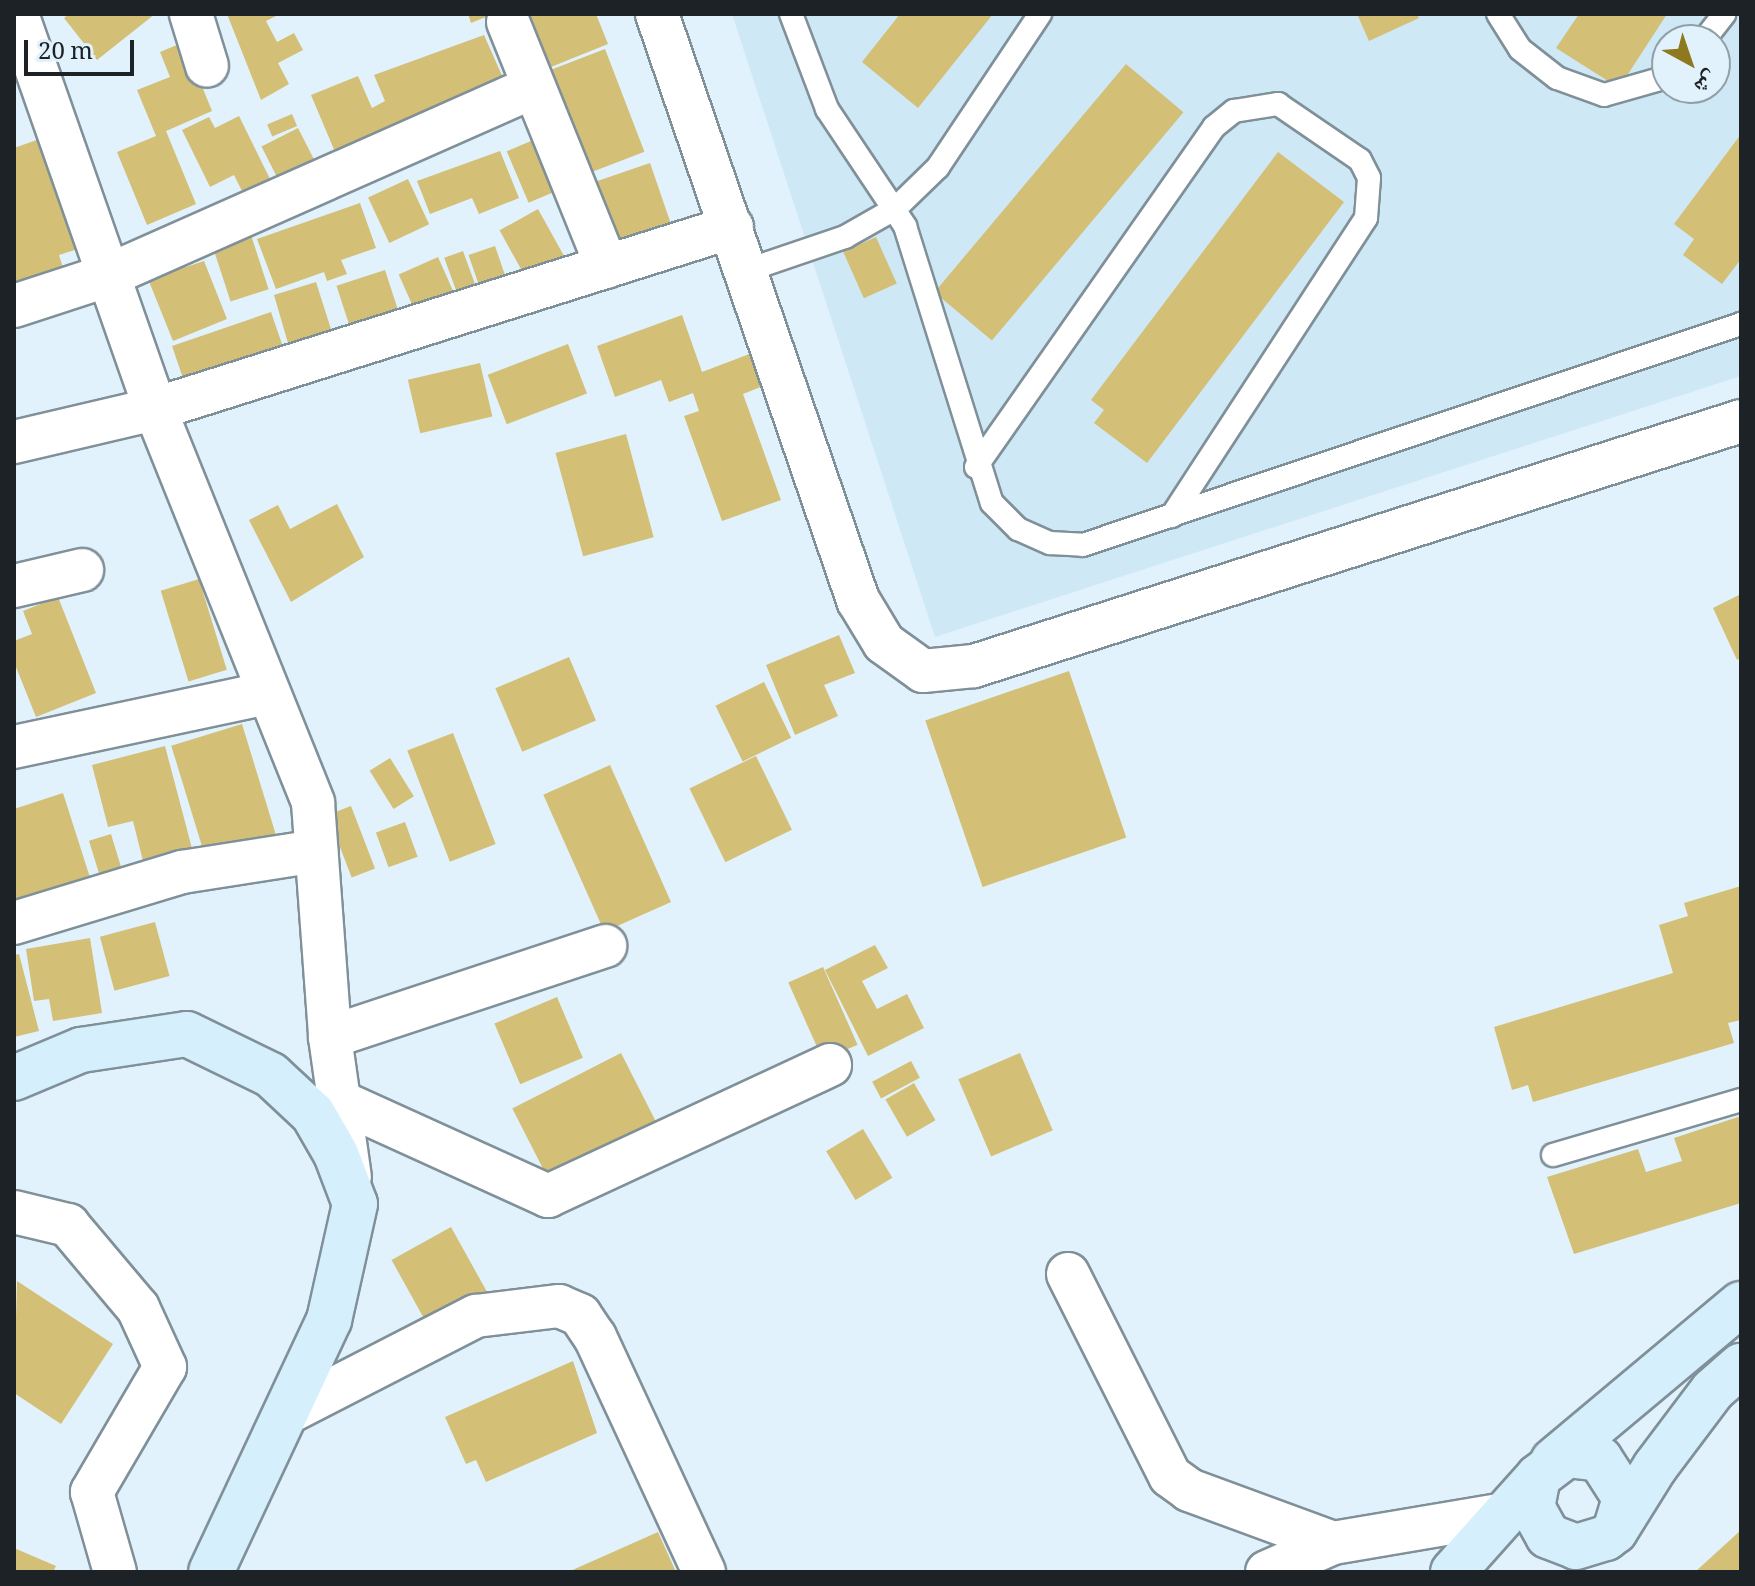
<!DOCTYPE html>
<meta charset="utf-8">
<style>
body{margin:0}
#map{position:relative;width:1755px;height:1586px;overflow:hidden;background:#e1f2fc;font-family:Georgia,"Noto Naskh Arabic",serif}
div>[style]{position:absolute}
.built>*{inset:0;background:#cfe8f6}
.building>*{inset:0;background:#d3bf76;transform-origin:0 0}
.roads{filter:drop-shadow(2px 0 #809099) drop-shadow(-2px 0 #809099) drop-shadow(0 2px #809099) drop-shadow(0 -2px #809099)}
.lane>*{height:22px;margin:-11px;padding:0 11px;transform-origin:11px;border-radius:11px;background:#fff}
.street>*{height:42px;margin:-21px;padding:0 21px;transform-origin:21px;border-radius:21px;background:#fff}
.secondary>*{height:44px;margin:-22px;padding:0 22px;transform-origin:22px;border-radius:22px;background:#d5effc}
span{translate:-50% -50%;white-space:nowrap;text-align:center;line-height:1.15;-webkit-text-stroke:7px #e1f2fc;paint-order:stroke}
.frame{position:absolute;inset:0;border:16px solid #1c2226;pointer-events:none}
.north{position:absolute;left:1651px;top:24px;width:80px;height:80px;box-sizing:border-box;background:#e1f2fc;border:2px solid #929fa6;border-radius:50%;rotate:140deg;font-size:22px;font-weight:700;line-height:32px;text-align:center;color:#1c2226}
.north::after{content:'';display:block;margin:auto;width:28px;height:36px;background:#8f791e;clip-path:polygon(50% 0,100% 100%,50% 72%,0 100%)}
.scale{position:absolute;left:24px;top:40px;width:110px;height:36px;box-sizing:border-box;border:4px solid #1c2226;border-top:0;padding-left:10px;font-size:24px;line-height:28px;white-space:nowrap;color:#1c2226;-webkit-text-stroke:6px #e1f2fc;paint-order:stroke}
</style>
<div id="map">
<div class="built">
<div style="clip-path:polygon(evenodd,732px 14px,1741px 14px,1741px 376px,935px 637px,732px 14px,1667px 40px,1715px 40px,1715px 88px,1667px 88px,1667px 40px)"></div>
</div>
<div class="building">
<div style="clip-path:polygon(69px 14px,155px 14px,97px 60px,64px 18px)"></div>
<div style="clip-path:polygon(227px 14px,280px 14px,266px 21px,277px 42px,294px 33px,303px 50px,278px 63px,289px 84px,261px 100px)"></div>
<div style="clip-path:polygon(468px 14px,493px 14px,471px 23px)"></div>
<div style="clip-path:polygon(532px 14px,596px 14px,608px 44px,541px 71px,520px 19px)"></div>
<div style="clip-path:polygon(900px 14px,993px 14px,918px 108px,862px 62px)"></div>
<div style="clip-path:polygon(1357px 14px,1417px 14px,1419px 18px,1369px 41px)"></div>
<div style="clip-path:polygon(1579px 14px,1667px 14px,1619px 88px,1556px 48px)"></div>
<div style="clip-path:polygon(484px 35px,508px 89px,338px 159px,311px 95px,358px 76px,372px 108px,385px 101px,374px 75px)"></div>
<div style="clip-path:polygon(184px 42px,212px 111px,166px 131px,196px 204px,147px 225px,117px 152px,156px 136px,137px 90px,170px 77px,160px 52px)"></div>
<div style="left:605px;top:49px;width:110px;height:64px;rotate:69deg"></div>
<div style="left:1126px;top:64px;width:75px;height:298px;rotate:40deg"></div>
<div style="left:292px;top:114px;width:13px;height:27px;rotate:67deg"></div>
<div style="clip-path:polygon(239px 116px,273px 185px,246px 199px,234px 175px,210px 187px,182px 130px,209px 117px,215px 128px)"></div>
<div style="left:298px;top:128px;width:38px;height:41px;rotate:63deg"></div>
<div style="clip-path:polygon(1741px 134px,1741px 259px,1722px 284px,1683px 255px,1694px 239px,1674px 224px)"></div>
<div style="clip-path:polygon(48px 136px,84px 247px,59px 255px,63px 268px,14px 285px,14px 148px)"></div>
<div style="left:538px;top:138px;width:56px;height:34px;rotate:67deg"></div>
<div style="clip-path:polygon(500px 151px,519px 198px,479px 214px,472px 198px,430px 214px,417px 181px)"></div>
<div style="clip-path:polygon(1278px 152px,1344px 202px,1147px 463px,1094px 423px,1104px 410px,1091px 400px)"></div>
<div style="left:650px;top:163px;width:68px;height:61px;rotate:71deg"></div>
<div style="left:408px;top:179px;width:50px;height:44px;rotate:65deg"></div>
<div style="clip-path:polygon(360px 203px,376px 248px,341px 260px,347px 274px,327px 281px,324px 272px,276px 289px,257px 239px)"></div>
<div style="left:538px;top:209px;width:58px;height:44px;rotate:61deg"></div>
<div style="left:251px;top:235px;width:57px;height:40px;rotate:72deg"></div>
<div style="left:876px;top:237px;width:51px;height:36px;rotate:66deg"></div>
<div style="left:495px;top:246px;width:46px;height:28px;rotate:71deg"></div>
<div style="left:463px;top:251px;width:51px;height:20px;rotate:70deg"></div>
<div style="clip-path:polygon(181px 254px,186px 267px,204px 261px,227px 319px,173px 341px,144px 269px)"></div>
<div style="left:438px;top:257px;width:52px;height:43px;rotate:66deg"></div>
<div style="left:385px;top:270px;width:52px;height:51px;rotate:72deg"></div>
<div style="clip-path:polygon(316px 282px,337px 348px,290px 350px,274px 295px)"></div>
<div style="clip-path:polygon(271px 312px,283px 347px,217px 368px,188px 393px,172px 346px)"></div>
<div style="clip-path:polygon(682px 315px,702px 372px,752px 353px,763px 386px,743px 394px,781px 500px,722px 521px,684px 416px,699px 411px,693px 393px,669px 402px,661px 380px,615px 397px,597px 346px)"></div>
<div style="left:568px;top:344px;width:53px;height:86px;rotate:69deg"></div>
<div style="left:480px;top:363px;width:55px;height:74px;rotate:77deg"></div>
<div style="left:626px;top:434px;width:107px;height:73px;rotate:75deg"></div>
<div style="clip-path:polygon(337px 504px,364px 557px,291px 602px,249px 520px,278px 505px,290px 529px)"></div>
<div style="left:199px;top:579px;width:95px;height:40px;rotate:73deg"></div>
<div style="clip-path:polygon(1741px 594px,1741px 658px,1737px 660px,1713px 608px)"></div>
<div style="clip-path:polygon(58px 597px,96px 693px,36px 717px,14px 662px,14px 641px,32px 634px,23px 611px)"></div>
<div style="clip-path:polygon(839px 635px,855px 673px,824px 685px,838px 716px,795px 735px,766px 665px)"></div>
<div style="left:569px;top:657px;width:69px;height:80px;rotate:67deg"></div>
<div style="left:1069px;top:671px;width:176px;height:152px;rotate:71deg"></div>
<div style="left:764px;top:682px;width:62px;height:54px;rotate:64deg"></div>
<div style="left:242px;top:724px;width:118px;height:74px;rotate:73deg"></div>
<div style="left:453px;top:733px;width:119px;height:49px;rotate:69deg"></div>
<div style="clip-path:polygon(165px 746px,194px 856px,145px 869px,133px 821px,108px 827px,92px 765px)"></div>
<div style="left:756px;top:756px;width:82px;height:74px;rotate:64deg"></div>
<div style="left:390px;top:758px;width:45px;height:24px;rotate:58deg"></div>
<div style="left:610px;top:765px;width:150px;height:73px;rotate:66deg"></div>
<div style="clip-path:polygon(63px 793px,93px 887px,14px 913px,14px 809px)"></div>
<div style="left:351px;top:806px;width:67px;height:25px;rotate:69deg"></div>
<div style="left:405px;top:822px;width:37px;height:31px;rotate:70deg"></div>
<div style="left:111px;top:834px;width:48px;height:23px;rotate:73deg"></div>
<div style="clip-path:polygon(1741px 886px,1741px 1020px,1728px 1023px,1734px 1043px,1533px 1102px,1528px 1085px,1512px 1090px,1494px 1027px,1673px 973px,1659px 925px,1688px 916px,1684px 903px)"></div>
<div style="left:155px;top:922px;width:56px;height:57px;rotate:75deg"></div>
<div style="clip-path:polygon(90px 938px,102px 1013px,53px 1021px,49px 999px,34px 1001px,26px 949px)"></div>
<div style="clip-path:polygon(875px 945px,888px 968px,862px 981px,877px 1009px,907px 994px,924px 1028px,868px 1056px,825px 970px)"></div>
<div style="clip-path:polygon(19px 954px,39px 1031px,14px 1037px,14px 955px)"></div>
<div style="left:823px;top:967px;width:85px;height:38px;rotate:66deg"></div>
<div style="left:557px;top:997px;width:66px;height:68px;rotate:67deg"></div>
<div style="left:621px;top:1053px;width:90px;height:122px;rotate:63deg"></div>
<div style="left:1020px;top:1053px;width:84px;height:67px;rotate:67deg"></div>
<div style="left:911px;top:1061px;width:19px;height:44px;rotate:62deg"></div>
<div style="left:914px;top:1083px;width:43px;height:33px;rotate:60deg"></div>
<div style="clip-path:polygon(1741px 1116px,1741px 1203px,1574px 1254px,1547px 1177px,1638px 1149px,1646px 1172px,1682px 1161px,1674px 1138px)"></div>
<div style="left:863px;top:1129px;width:57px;height:43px;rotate:59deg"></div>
<div style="left:451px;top:1227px;width:81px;height:68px;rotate:61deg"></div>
<div style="clip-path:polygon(17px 1281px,113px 1344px,61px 1424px,14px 1393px)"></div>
<div style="clip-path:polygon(573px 1361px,597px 1433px,486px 1482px,476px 1460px,466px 1464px,445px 1417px)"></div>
<div style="clip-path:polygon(1741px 1530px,1741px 1572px,1695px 1572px)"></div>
<div style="clip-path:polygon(658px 1532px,676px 1572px,568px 1572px)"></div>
<div style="clip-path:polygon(14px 1548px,56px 1566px,53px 1572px,14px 1572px)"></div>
</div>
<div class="roads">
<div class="lane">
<div style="left:791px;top:14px;width:102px;rotate:69.2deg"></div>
<div style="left:827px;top:109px;width:141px;rotate:56.3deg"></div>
<div style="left:905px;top:226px;width:290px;rotate:72.6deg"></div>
<div style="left:992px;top:503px;width:37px;rotate:45deg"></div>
<div style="left:1018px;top:529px;width:35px;rotate:24deg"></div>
<div style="left:1050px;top:543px;width:33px;rotate:3deg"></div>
<div style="left:1083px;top:545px;width:694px;rotate:-18.57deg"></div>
<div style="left:1498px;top:14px;width:41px;rotate:57.8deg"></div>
<div style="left:1520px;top:49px;width:47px;rotate:38.1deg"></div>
<div style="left:1557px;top:78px;width:50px;rotate:19.9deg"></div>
<div style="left:1604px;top:95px;width:66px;rotate:-15.9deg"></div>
<div style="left:1704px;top:40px;width:33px;rotate:-52deg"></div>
<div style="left:745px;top:271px;width:106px;rotate:-18.8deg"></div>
<div style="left:845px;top:237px;width:59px;rotate:-29.6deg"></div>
<div style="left:896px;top:208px;width:59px;rotate:-44.3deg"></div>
<div style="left:938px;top:167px;width:184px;rotate:-56.3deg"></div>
<div style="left:976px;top:467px;width:415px;rotate:-55deg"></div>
<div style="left:1214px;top:127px;width:26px;rotate:-39deg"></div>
<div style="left:1234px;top:111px;width:45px;rotate:-9deg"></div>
<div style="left:1278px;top:104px;width:99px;rotate:34.3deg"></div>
<div style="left:1360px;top:160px;width:20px;rotate:63deg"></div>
<div style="left:1369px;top:178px;width:40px;rotate:94.3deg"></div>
<div style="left:1366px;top:218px;width:356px;rotate:123.1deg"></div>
<div style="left:1553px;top:1155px;width:196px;rotate:-16.3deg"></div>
</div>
<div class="street">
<div style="left:17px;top:14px;width:418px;rotate:70.7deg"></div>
<div style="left:155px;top:409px;width:424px;rotate:68.1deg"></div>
<div style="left:313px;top:803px;width:235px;rotate:85.8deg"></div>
<div style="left:330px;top:1037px;width:141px;rotate:81.9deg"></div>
<div style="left:191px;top:14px;width:54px;rotate:72.9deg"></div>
<div style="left:657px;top:14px;width:620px;rotate:71.07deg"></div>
<div style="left:858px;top:600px;width:50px;rotate:58.8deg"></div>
<div style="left:884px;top:643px;width:48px;rotate:35.7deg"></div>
<div style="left:923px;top:671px;width:51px;rotate:-5.6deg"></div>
<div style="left:974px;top:666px;width:805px;rotate:-17.71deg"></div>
<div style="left:508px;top:22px;width:264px;rotate:68deg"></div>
<div style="left:14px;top:306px;width:100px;rotate:-18.1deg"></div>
<div style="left:109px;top:275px;width:464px;rotate:-23.9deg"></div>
<div style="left:14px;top:442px;width:145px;rotate:-13.2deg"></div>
<div style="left:155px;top:409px;width:605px;rotate:-17.51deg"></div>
<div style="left:14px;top:586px;width:70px;rotate:-13.2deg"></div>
<div style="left:14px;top:747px;width:260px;rotate:-12deg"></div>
<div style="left:14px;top:923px;width:176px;rotate:-16.9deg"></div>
<div style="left:182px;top:872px;width:136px;rotate:-8.9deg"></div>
<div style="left:330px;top:1037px;width:290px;rotate:-18.3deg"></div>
<div style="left:339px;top:1101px;width:230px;rotate:24.4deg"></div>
<div style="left:548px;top:1196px;width:311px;rotate:-24.9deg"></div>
<div style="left:14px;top:1212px;width:56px;rotate:13.5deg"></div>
<div style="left:68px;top:1225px;width:109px;rotate:49.9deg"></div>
<div style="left:138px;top:1308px;width:65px;rotate:65.4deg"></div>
<div style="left:165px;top:1367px;width:145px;rotate:120.3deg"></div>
<div style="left:92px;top:1492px;width:83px;rotate:74deg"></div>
<div style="left:1068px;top:1274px;width:226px;rotate:63.2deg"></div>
<div style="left:1170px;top:1476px;width:24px;rotate:36deg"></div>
<div style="left:1189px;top:1490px;width:153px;rotate:20.2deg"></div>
<div style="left:285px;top:1414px;width:215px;rotate:-27.2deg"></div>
<div style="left:476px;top:1316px;width:84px;rotate:-6.9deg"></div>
<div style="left:559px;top:1306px;width:23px;rotate:23deg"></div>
<div style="left:580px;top:1315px;width:27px;rotate:56deg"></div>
<div style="left:595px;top:1337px;width:259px;rotate:65.1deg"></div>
<div style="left:1267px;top:1572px;width:72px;rotate:-23.7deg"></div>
<div style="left:1333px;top:1543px;width:167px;rotate:-9.6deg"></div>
</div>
<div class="secondary">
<div style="left:14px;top:1078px;width:73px;rotate:-22.7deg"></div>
<div style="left:81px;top:1050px;width:107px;rotate:-8.6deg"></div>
<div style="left:187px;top:1034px;width:93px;rotate:26deg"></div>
<div style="left:271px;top:1075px;width:57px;rotate:42.9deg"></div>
<div style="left:313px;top:1114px;width:46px;rotate:60.1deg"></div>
<div style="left:336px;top:1154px;width:53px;rotate:69.2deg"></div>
<div style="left:355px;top:1204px;width:119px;rotate:102.6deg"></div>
<div style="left:329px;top:1320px;width:278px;rotate:115.1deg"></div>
<div style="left:1553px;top:1461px;width:245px;rotate:-39.9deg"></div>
<div style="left:1615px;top:1531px;width:34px;rotate:-73deg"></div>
<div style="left:1625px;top:1498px;width:46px;rotate:-122.7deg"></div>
<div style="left:1600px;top:1459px;width:33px;rotate:-173deg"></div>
<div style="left:1567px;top:1455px;width:36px;rotate:143deg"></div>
<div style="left:1538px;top:1477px;width:31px;rotate:101deg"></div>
<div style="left:1532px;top:1507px;width:33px;rotate:61deg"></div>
<div style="left:1548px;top:1536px;width:30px;rotate:21deg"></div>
<div style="left:1576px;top:1547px;width:31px;rotate:-17deg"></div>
<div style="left:1606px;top:1538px;width:11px;rotate:-38deg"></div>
<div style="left:1615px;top:1531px;width:75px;rotate:-58deg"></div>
<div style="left:1655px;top:1467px;width:96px;rotate:-53deg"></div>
<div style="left:1713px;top:1390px;width:37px;rotate:-41deg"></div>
<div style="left:1453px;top:1572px;width:127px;rotate:-48.2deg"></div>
</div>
</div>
<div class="frame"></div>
<div class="north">ش</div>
<div class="scale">20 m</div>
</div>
